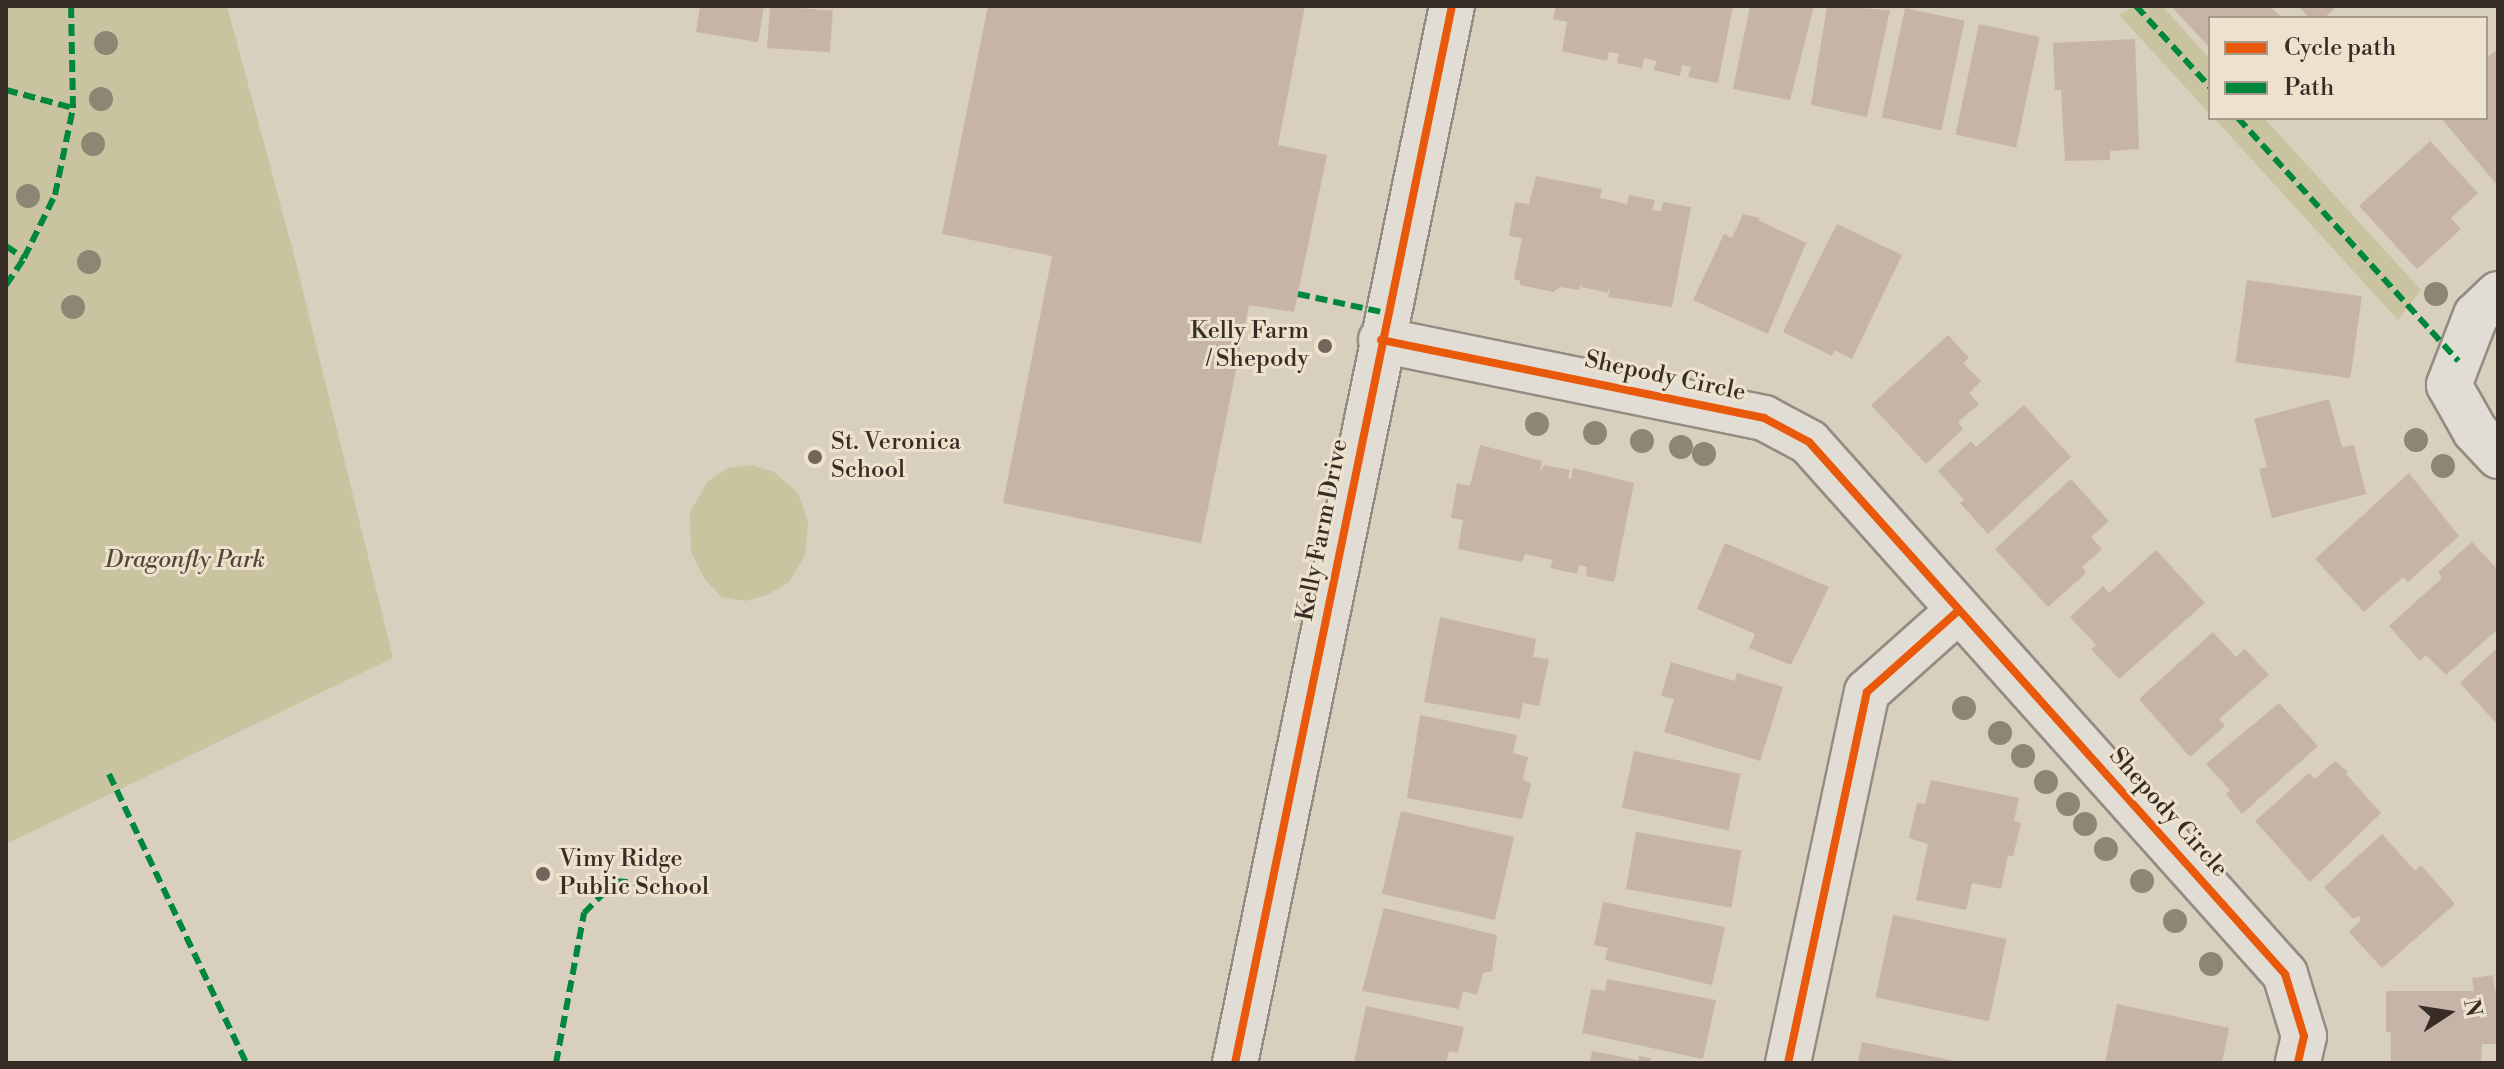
<!DOCTYPE html>
<style>
body{margin:0}
#map{position:relative;width:2504px;height:1069px;overflow:hidden;background:#d9cfbe;font-family:"Libre Bodoni",serif}
div>[style]{position:absolute}
.green>*{inset:0;background:#c9c3a0}
.building>*{inset:0;background:#c6b4a9;transform-origin:0 0}
.roads{filter:drop-shadow(2px 0 #948c82) drop-shadow(-2px 0 #948c82) drop-shadow(0 2px #948c82) drop-shadow(0 -2px #948c82)}
.minor>*{height:44px;margin:-22px;padding:0 22px;transform-origin:22px;border-radius:22px;background:#e2ddd4}
.quiet>*{height:6px;margin-top:-3px;transform-origin:0;background:repeating-linear-gradient(90deg,#00873e 0 12px,transparent 0 18px)}
.cycleway>*{height:8px;margin:-4px;padding:0 4px;transform-origin:4px;border-radius:4px;background:#e8590c}
.trees>*{width:24px;height:24px;margin:-12px;border-radius:50%;background:#8f8575}
.dots>*{width:22px;height:22px;translate:-50% -50%;box-sizing:border-box;border:4px solid #ede2ce;border-radius:50%}
span{translate:-50% -50%;white-space:nowrap;text-align:center;line-height:1.15;-webkit-text-stroke:6px #ede2ce;paint-order:stroke}
.poi-label{font-size:24px;color:#382d26}
.right{translate:-100% -50%;text-align:right}
.left{translate:0 -50%;text-align:left}
.street-label{font-size:24px;color:#382d26}
.park-label{font-size:24px;color:#524939;font-style:italic}
.frame{position:absolute;inset:0;border:8px solid #382d26;pointer-events:none}
.legend{position:absolute;left:2208px;top:16px;width:280px;height:104px;box-sizing:border-box;background:#ede2ce;border:2px solid #a59a8b;margin:0;padding:10px 14px;list-style:none;font-size:24px;color:#382d26}
.legend li{display:flex;align-items:center;gap:16px;height:40px}
.legend b{width:40px;border:2px solid #a59a8b}
.north{position:absolute;left:2408px;top:973px;width:80px;height:80px;-webkit-text-stroke:6px #ede2ce;paint-order:stroke;rotate:78deg;font-size:22px;font-weight:700;line-height:32px;text-align:center;color:#382d26}
.north::after{content:'';display:block;margin:auto;width:28px;height:36px;background:#382d26;clip-path:polygon(50% 0,100% 100%,50% 72%,0 100%)}
</style>
<div id="map">
<div class="green">
<div style="clip-path:polygon(6px 6px,227px 6px,294px 255px,393px 658px,6px 844px)"></div>
<div style="clip-path:polygon(2135px 6px,2162px 6px,2210px 59px,2210px 114px,2119px 15px)"></div>
<div style="clip-path:polygon(2214px 118px,2264px 118px,2421px 290px,2398px 320px)"></div>
<div style="clip-path:polygon(751px 465px,774px 472px,798px 493px,808px 522px,805px 555px,789px 582px,767px 595px,745px 601px,721px 597px,704px 578px,691px 552px,690px 512px,708px 481px,728px 468px)"></div>
</div>
<div class="building">
<div style="clip-path:polygon(700px 6px,764px 6px,758px 42px,696px 32px)"></div>
<div style="left:770px;top:6px;width:63px;height:42px;rotate:4deg"></div>
<div style="clip-path:polygon(988px 6px,1305px 6px,1278px 145px,1327px 155px,1294px 312px,1249px 305px,1201px 543px,1003px 503px,1052px 256px,942px 234px)"></div>
<div style="clip-path:polygon(1556px 6px,1733px 6px,1718px 83px,1688px 77px,1691px 67px,1682px 65px,1680px 76px,1654px 70px,1656px 61px,1644px 58px,1642px 68px,1617px 63px,1619px 54px,1609px 52px,1607px 61px,1562px 51px,1567px 22px,1553px 19px)"></div>
<div style="clip-path:polygon(1750px 6px,1814px 6px,1790px 100px,1733px 89px)"></div>
<div style="clip-path:polygon(1827px 6px,1890px 10px,1867px 117px,1811px 105px)"></div>
<div style="clip-path:polygon(2176px 6px,2270px 6px,2282px 18px,2210px 18px,2210px 48px,2173px 8px)"></div>
<div style="clip-path:polygon(2298px 6px,2337px 6px,2324px 18px,2309px 18px)"></div>
<div style="left:1905px;top:8px;width:61px;height:112px;rotate:12deg"></div>
<div style="left:1979px;top:24px;width:62px;height:113px;rotate:12deg"></div>
<div style="clip-path:polygon(2135px 39px,2139px 149px,2110px 151px,2110px 160px,2065px 161px,2061px 90px,2055px 90px,2053px 43px)"></div>
<div style="clip-path:polygon(2495px 51px,2498px 54px,2498px 186px,2441px 118px,2486px 118px,2486px 59px)"></div>
<div style="clip-path:polygon(2430px 141px,2478px 193px,2451px 218px,2461px 229px,2417px 269px,2359px 206px)"></div>
<div style="clip-path:polygon(1536px 176px,1602px 189px,1600px 198px,1614px 201px,1627px 204px,1629px 195px,1655px 200px,1652px 210px,1661px 211px,1663px 202px,1691px 207px,1672px 307px,1608px 297px,1611px 285px,1607px 293px,1596px 290px,1581px 287px,1583px 279px,1579px 290px,1560px 287px,1553px 292px,1520px 285px,1520px 281px,1514px 279px,1522px 238px,1509px 236px,1515px 202px,1529px 204px)"></div>
<div style="clip-path:polygon(1743px 214px,1760px 218px,1758px 220px,1806px 243px,1768px 334px,1693px 300px,1724px 234px,1732px 238px)"></div>
<div style="clip-path:polygon(1837px 224px,1902px 255px,1852px 359px,1834px 350px,1832px 356px,1783px 332px)"></div>
<div style="left:2247px;top:280px;width:116px;height:83px;rotate:8deg"></div>
<div style="clip-path:polygon(1948px 335px,1969px 358px,1963px 363px,1981px 381px,1969px 393px,1979px 404px,1958px 422px,1963px 429px,1926px 464px,1871px 405px)"></div>
<div style="clip-path:polygon(2329px 399px,2342px 447px,2354px 445px,2366px 494px,2272px 518px,2259px 469px,2267px 467px,2254px 419px)"></div>
<div style="clip-path:polygon(2024px 405px,2071px 457px,1988px 534px,1960px 503px,1964px 500px,1938px 471px,1971px 441px,1976px 447px)"></div>
<div style="clip-path:polygon(1480px 445px,1542px 461px,1540px 472px,1544px 465px,1570px 470px,1568px 478px,1571px 479px,1573px 468px,1634px 483px,1614px 582px,1586px 576px,1587px 567px,1579px 565px,1577px 574px,1550px 568px,1553px 560px,1525px 554px,1522px 562px,1458px 549px,1463px 520px,1451px 518px,1457px 483px,1470px 486px)"></div>
<div style="clip-path:polygon(2409px 473px,2459px 536px,2408px 582px,2403px 577px,2364px 612px,2315px 559px)"></div>
<div style="clip-path:polygon(2071px 479px,2109px 521px,2091px 537px,2102px 549px,2082px 567px,2086px 573px,2048px 607px,1995px 549px)"></div>
<div style="clip-path:polygon(2472px 542px,2498px 570px,2498px 629px,2446px 675px,2426px 655px,2420px 661px,2389px 626px,2442px 578px,2438px 572px)"></div>
<div style="clip-path:polygon(1725px 543px,1829px 587px,1791px 665px,1749px 648px,1755px 634px,1697px 609px)"></div>
<div style="clip-path:polygon(2156px 550px,2205px 603px,2119px 679px,2091px 649px,2096px 645px,2070px 617px,2103px 586px,2109px 593px)"></div>
<div style="clip-path:polygon(1440px 617px,1536px 639px,1533px 657px,1549px 659px,1539px 706px,1523px 703px,1520px 719px,1424px 702px)"></div>
<div style="clip-path:polygon(2213px 632px,2236px 657px,2245px 649px,2269px 675px,2219px 719px,2225px 726px,2190px 757px,2139px 699px)"></div>
<div style="clip-path:polygon(2498px 647px,2498px 725px,2460px 683px)"></div>
<div style="clip-path:polygon(1671px 662px,1735px 681px,1737px 673px,1783px 687px,1760px 761px,1664px 732px,1674px 699px,1661px 696px)"></div>
<div style="clip-path:polygon(2279px 703px,2318px 746px,2242px 814px,2226px 794px,2230px 790px,2206px 764px)"></div>
<div style="clip-path:polygon(1420px 715px,1517px 735px,1513px 753px,1528px 757px,1523px 779px,1531px 784px,1522px 819px,1407px 798px)"></div>
<div style="left:1634px;top:751px;width:109px;height:58px;rotate:12deg"></div>
<div style="clip-path:polygon(2335px 761px,2348px 772px,2346px 774px,2381px 813px,2310px 882px,2255px 821px,2309px 773px,2315px 779px)"></div>
<div style="clip-path:polygon(1931px 780px,2019px 798px,2014px 821px,2021px 823px,2013px 857px,2008px 855px,2001px 889px,1972px 883px,1966px 910px,1916px 900px,1928px 844px,1909px 838px,1917px 803px,1925px 804px)"></div>
<div style="left:1401px;top:811px;width:116px;height:85px;rotate:13deg"></div>
<div style="left:1636px;top:832px;width:107px;height:58px;rotate:10deg"></div>
<div style="clip-path:polygon(2382px 834px,2415px 871px,2421px 865px,2455px 904px,2382px 968px,2349px 932px,2361px 920px,2359px 916px,2353px 919px,2324px 887px)"></div>
<div style="clip-path:polygon(1603px 902px,1725px 927px,1712px 985px,1605px 960px,1608px 948px,1594px 945px)"></div>
<div style="clip-path:polygon(1384px 908px,1497px 935px,1492px 971px,1483px 973px,1477px 995px,1463px 991px,1459px 1009px,1362px 991px)"></div>
<div style="left:1893px;top:915px;width:116px;height:84px;rotate:12deg"></div>
<div style="clip-path:polygon(2493px 975px,2495px 991px,2498px 991px,2498px 1044px,2482px 1044px,2481px 1063px,2391px 1063px,2391px 1032px,2386px 1032px,2386px 991px,2474px 991px,2472px 978px)"></div>
<div style="clip-path:polygon(1607px 979px,1716px 1000px,1703px 1059px,1582px 1033px,1591px 989px,1605px 991px)"></div>
<div style="clip-path:polygon(2117px 1004px,2229px 1028px,2222px 1063px,2105px 1063px)"></div>
<div style="clip-path:polygon(1366px 1006px,1464px 1027px,1458px 1053px,1449px 1051px,1446px 1063px,1354px 1063px)"></div>
<div style="clip-path:polygon(1862px 1042px,1960px 1062px,1960px 1063px,1858px 1063px)"></div>
<div style="clip-path:polygon(1592px 1051px,1638px 1060px,1639px 1056px,1651px 1058px,1650px 1063px,1590px 1063px)"></div>
</div>
<div class="roads">
<div class="minor">
<div style="left:2498px;top:294px;width:30px;rotate:136deg"></div>
<div style="left:2476px;top:315px;width:75px;rotate:111.1deg"></div>
<div style="left:2449px;top:385px;width:53px;rotate:60.5deg"></div>
<div style="left:2475px;top:431px;width:34px;rotate:47deg"></div>
<div style="left:1381px;top:340px;width:391px;rotate:11.5deg"></div>
<div style="left:1764px;top:418px;width:51px;rotate:28.1deg"></div>
<div style="left:1809px;top:442px;width:714px;rotate:48.18deg"></div>
<div style="left:2285px;top:974px;width:65px;rotate:73deg"></div>
<div style="left:2304px;top:1036px;width:28px;rotate:103deg"></div>
<div style="left:1235px;top:1063px;width:1079px;rotate:-78.4deg"></div>
<div style="left:1788px;top:1063px;width:379px;rotate:-78deg"></div>
<div style="left:1867px;top:692px;width:123px;rotate:-41.7deg"></div>
</div>
</div>
<div class="quiet">
<div style="left:2136px;top:6px;width:110px;rotate:47.6deg"></div>
<div style="left:6px;top:90px;width:69px;rotate:15deg"></div>
<div style="left:2238px;top:118px;width:328px;rotate:47.8deg"></div>
<div style="left:6px;top:246px;width:22px;rotate:34deg"></div>
<div style="left:6px;top:285px;width:32px;rotate:-56deg"></div>
<div style="left:24px;top:258px;width:70px;rotate:-63.8deg"></div>
<div style="left:55px;top:195px;width:89px;rotate:-78.3deg"></div>
<div style="left:73px;top:108px;width:102px;rotate:-91.1deg"></div>
<div style="left:1298px;top:294px;width:91px;rotate:12.1deg"></div>
<div style="left:109px;top:774px;width:320px;rotate:64.6deg"></div>
<div style="left:556px;top:1063px;width:153px;rotate:-79.4deg"></div>
<div style="left:584px;top:913px;width:45px;rotate:-45deg"></div>
<div style="left:616px;top:881px;width:87px;rotate:5.9deg"></div>
</div>
<div class="cycleway">
<div style="left:1381px;top:340px;width:391px;rotate:11.5deg"></div>
<div style="left:1764px;top:418px;width:51px;rotate:28.1deg"></div>
<div style="left:1809px;top:442px;width:714px;rotate:48.18deg"></div>
<div style="left:2285px;top:974px;width:65px;rotate:73deg"></div>
<div style="left:2304px;top:1036px;width:28px;rotate:103deg"></div>
<div style="left:1235px;top:1063px;width:1079px;rotate:-78.4deg"></div>
<div style="left:1788px;top:1063px;width:379px;rotate:-78deg"></div>
<div style="left:1867px;top:692px;width:123px;rotate:-41.7deg"></div>
</div>
<div class="trees">
<div style="left:106px;top:43px"></div>
<div style="left:101px;top:99px"></div>
<div style="left:93px;top:144px"></div>
<div style="left:28px;top:196px"></div>
<div style="left:89px;top:262px"></div>
<div style="left:2436px;top:294px"></div>
<div style="left:73px;top:307px"></div>
<div style="left:1537px;top:424px"></div>
<div style="left:1595px;top:433px"></div>
<div style="left:2416px;top:440px"></div>
<div style="left:1642px;top:441px"></div>
<div style="left:1681px;top:447px"></div>
<div style="left:1704px;top:454px"></div>
<div style="left:2443px;top:466px"></div>
<div style="left:1964px;top:708px"></div>
<div style="left:2000px;top:733px"></div>
<div style="left:2023px;top:756px"></div>
<div style="left:2046px;top:782px"></div>
<div style="left:2068px;top:804px"></div>
<div style="left:2085px;top:824px"></div>
<div style="left:2106px;top:849px"></div>
<div style="left:2142px;top:881px"></div>
<div style="left:2175px;top:921px"></div>
<div style="left:2211px;top:964px"></div>
</div>
<div class="dots">
<div style="left:1325px;top:346px;background:#70665b"></div>
<div style="left:815px;top:457px;background:#70665b"></div>
<div style="left:543px;top:874px;background:#70665b"></div>
</div>
<div class="poi-label">
<span class="right" style="left:1309px;top:346px">Kelly Farm<br>/ Shepody</span>
<span class="left" style="left:831px;top:457px">St. Veronica<br>School</span>
<span class="left" style="left:559px;top:874px">Vimy Ridge<br>Public School</span>
</div>
<div class="street-label">
<span style="left:1665px;top:377px;rotate:12deg">Shepody Circle</span>
<span style="left:1323px;top:530px;rotate:-79deg">Kelly Farm Drive</span>
<span style="left:2168px;top:813px;rotate:48deg">Shepody Circle</span>
</div>
<div class="park-label">
<span style="left:185px;top:561px">Dragonfly Park</span>
</div>
<div class="frame"></div>
<ul class="legend">
<li><b style="height:10px;background:#e8590c"></b>Cycle path</li>
<li><b style="height:10px;background:#00873e"></b>Path</li>
</ul>
<div class="north">N</div>
</div>
